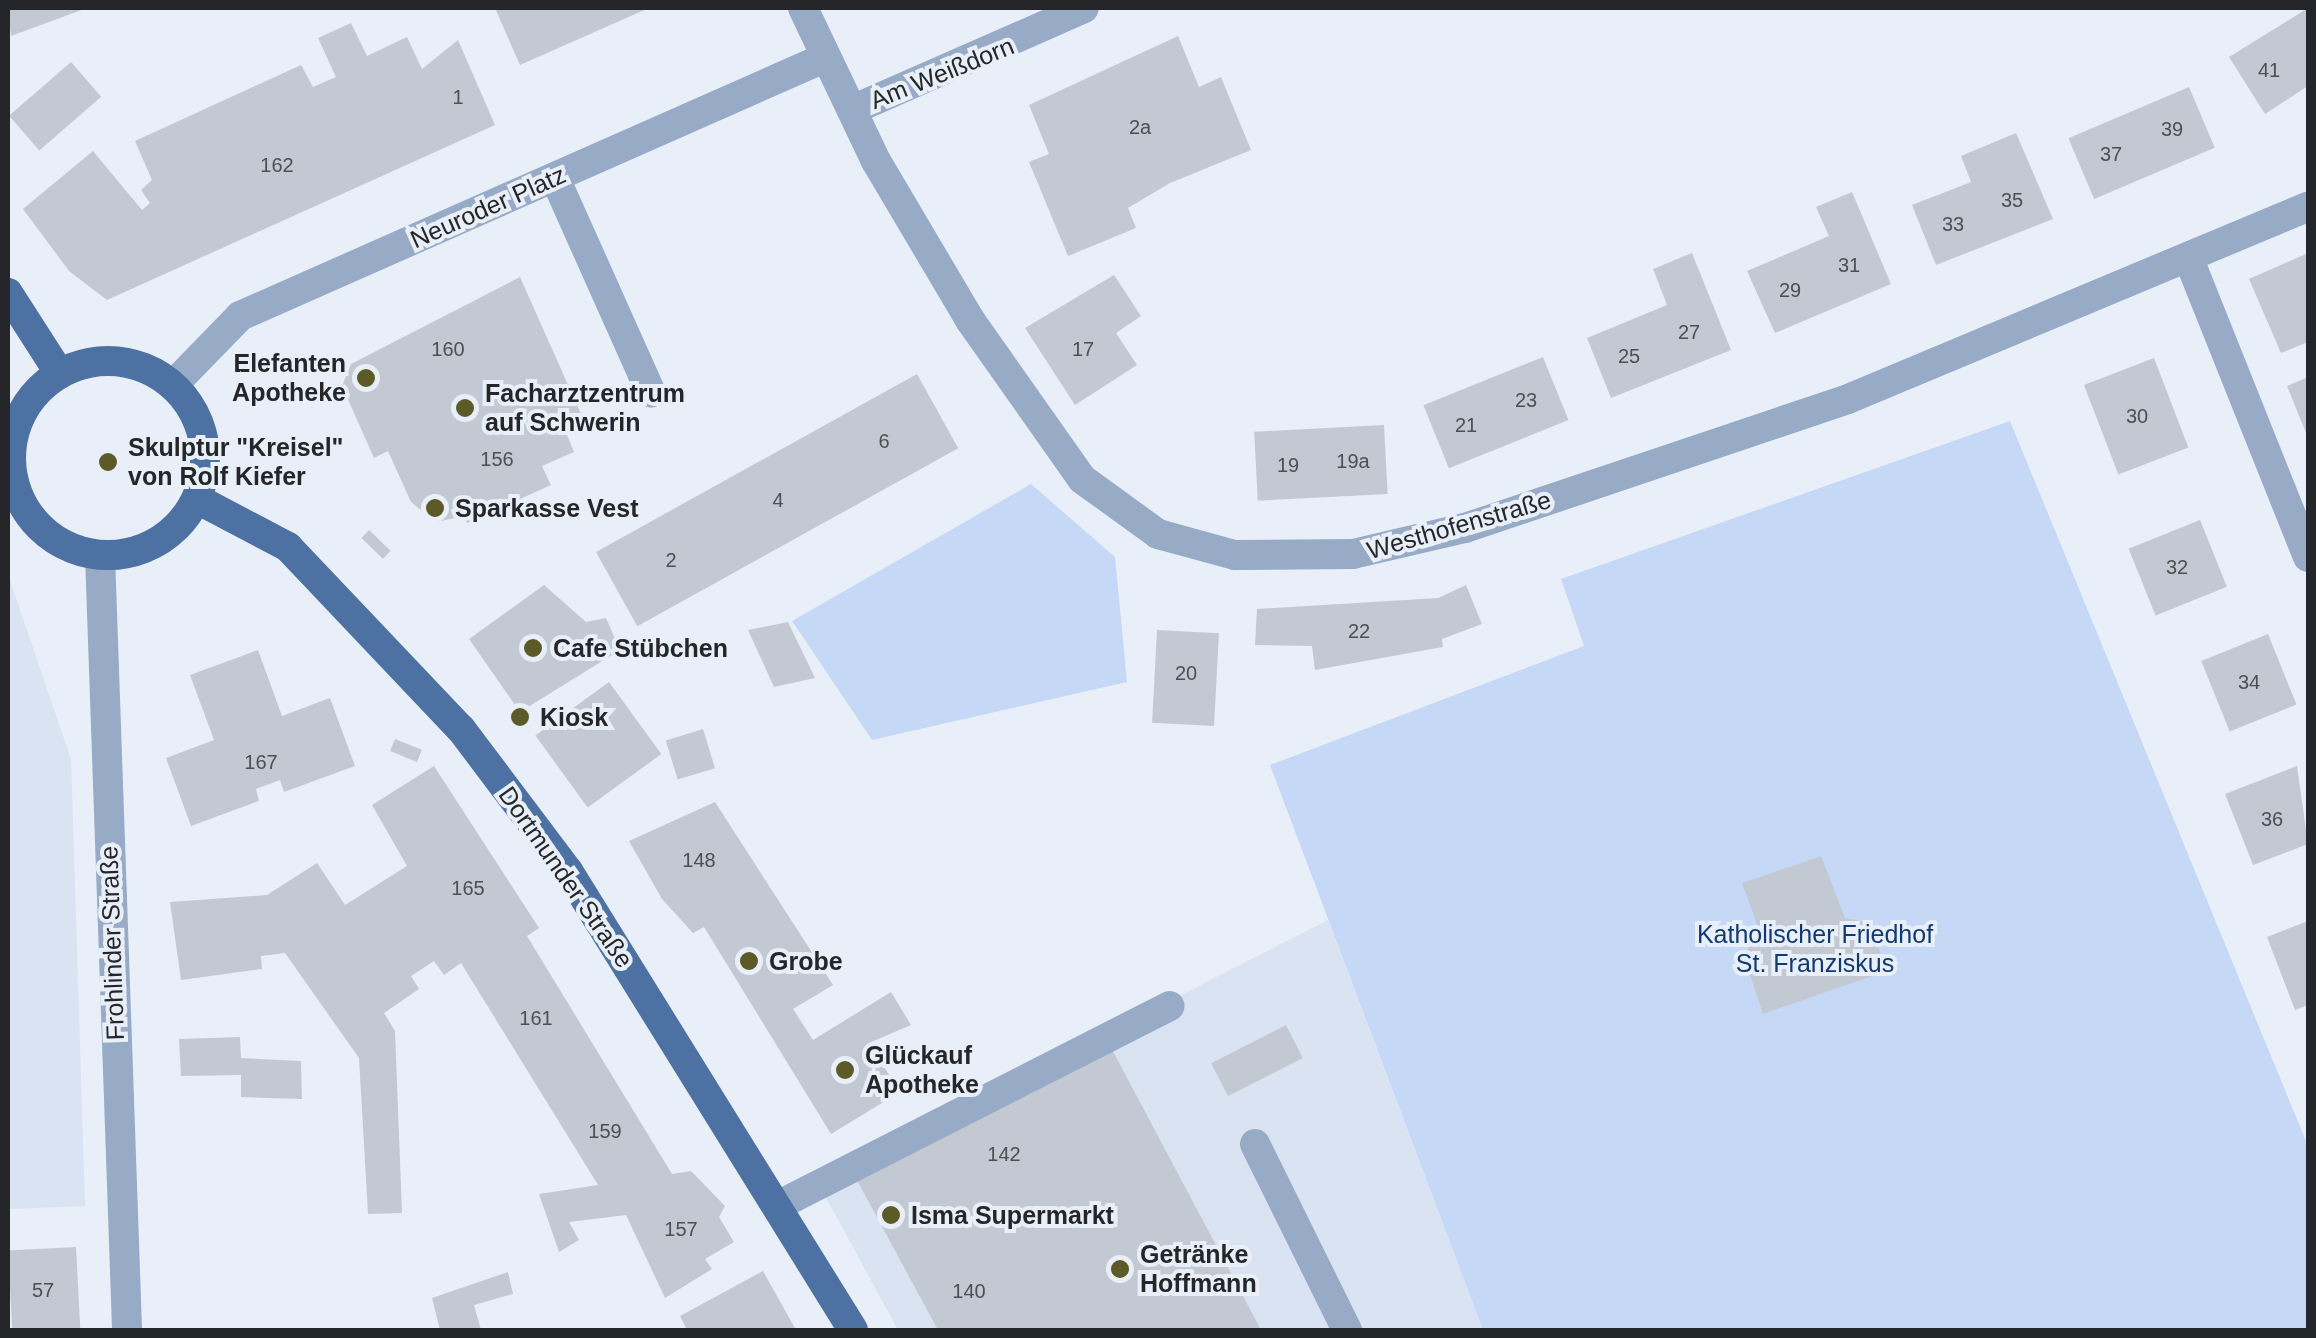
<!DOCTYPE html>
<meta charset="utf-8">
<style>
body{margin:0}
#map{position:relative;width:2316px;height:1338px;overflow:hidden;background:#e9eff8;font-family:Arial,sans-serif}
div>[style]{position:absolute}
.built>*{inset:0;background:#d9e3f2}
.green>*{inset:0;background:#c5d9f7}
.building>*{inset:0;background:#c3c9d2;transform-origin:0 0}
.minor>*{height:30px;margin:-15px;padding:0 15px;transform-origin:15px;border-radius:15px;background:#97abc7}
.major>*{height:30px;margin:-15px;padding:0 15px;transform-origin:15px;border-radius:15px;background:#4e71a3}
.major>.ring{margin:-15px;padding:0;box-sizing:content-box;background:none;border:30px solid #4e71a3;border-radius:50%}
.dots>*{width:28px;height:28px;translate:-50% -50%;box-sizing:border-box;border:5px solid #e9eff8;border-radius:50%}
span{translate:-50% -50%;white-space:nowrap;text-align:center;line-height:1.15;-webkit-text-stroke:8px #e9eff8;paint-order:stroke}
.number-label{font-size:20px;color:#4c4f53}
.number-label span{-webkit-text-stroke-width:0}
.street-label{font-size:25px;color:#242629}
.poi-label{font-size:25px;color:#242629;font-weight:700}
.right{translate:-100% -50%;text-align:right}
.left{translate:0 -50%;text-align:left}
.park-label{font-size:25px;color:#113a72}
.frame{position:absolute;inset:0;border:10px solid #242629;pointer-events:none}
</style>
<div id="map">
<div class="built">
<div style="clip-path:polygon(8px 575px,71px 759px,85px 1206px,8px 1209px)"></div>
<div style="clip-path:polygon(1328px 920px,1483px 1330px,898px 1330px,817px 1181px)"></div>
</div>
<div class="green">
<div style="clip-path:polygon(2010px 421px,2308px 1146px,2308px 1330px,1483px 1330px,1270px 765px,1584px 646px,1561px 579px)"></div>
<div style="clip-path:polygon(1031px 484px,1115px 557px,1127px 682px,872px 740px,792px 621px)"></div>
</div>
<div class="building">
<div style="clip-path:polygon(8px 8px,87px 8px,11px 36px)"></div>
<div style="clip-path:polygon(495px 8px,649px 8px,520px 65px)"></div>
<div style="clip-path:polygon(2308px 8px,2308px 86px,2265px 114px,2229px 57px)"></div>
<div style="clip-path:polygon(351px 23px,367px 56px,407px 37px,422px 69px,458px 40px,495px 125px,107px 300px,69px 271px,23px 209px,93px 151px,142px 210px,150px 203px,141px 190px,152px 180px,135px 141px,301px 65px,313px 87px,336px 77px,318px 38px)"></div>
<div style="clip-path:polygon(1178px 36px,1199px 87px,1221px 77px,1251px 150px,1170px 183px,1128px 208px,1136px 228px,1068px 256px,1029px 162px,1049px 154px,1029px 105px)"></div>
<div style="left:71px;top:62px;width:46px;height:82px;rotate:49deg"></div>
<div style="left:2189px;top:87px;width:66px;height:131px;rotate:67deg"></div>
<div style="clip-path:polygon(2016px 133px,2053px 219px,1936px 265px,1912px 205px,1971px 182px,1961px 156px)"></div>
<div style="clip-path:polygon(1852px 192px,1891px 284px,1775px 333px,1747px 271px,1829px 236px,1816px 207px)"></div>
<div style="clip-path:polygon(1692px 253px,1731px 350px,1611px 398px,1587px 338px,1667px 305px,1653px 269px)"></div>
<div style="clip-path:polygon(2308px 253px,2308px 342px,2281px 353px,2249px 279px)"></div>
<div style="clip-path:polygon(1114px 275px,1141px 316px,1116px 333px,1137px 365px,1075px 405px,1025px 328px)"></div>
<div style="clip-path:polygon(520px 277px,585px 423px,566px 432px,574px 452px,542px 466px,551px 485px,467px 523px,464px 516px,436px 522px,411px 502px,388px 451px,374px 458px,342px 386px,351px 364px)"></div>
<div style="left:1543px;top:357px;width:68px;height:129px;rotate:68deg"></div>
<div style="left:2154px;top:358px;width:96px;height:75px;rotate:69deg"></div>
<div style="left:917px;top:374px;width:85px;height:367px;rotate:61deg"></div>
<div style="clip-path:polygon(2308px 377px,2308px 438px,2287px 386px)"></div>
<div style="left:1384px;top:425px;width:69px;height:130px;rotate:87deg"></div>
<div style="left:2200px;top:520px;width:72px;height:77px;rotate:68deg"></div>
<div style="left:369px;top:530px;width:30px;height:11px;rotate:44deg"></div>
<div style="clip-path:polygon(544px 585px,586px 622px,606px 618px,620px 650px,520px 712px,469px 639px)"></div>
<div style="clip-path:polygon(1466px 585px,1482px 624px,1442px 639px,1443px 647px,1315px 670px,1312px 646px,1255px 645px,1257px 609px,1438px 598px)"></div>
<div style="clip-path:polygon(788px 622px,815px 678px,774px 687px,748px 630px)"></div>
<div style="left:1157px;top:630px;width:62px;height:93px;rotate:3deg"></div>
<div style="left:2268px;top:634px;width:76px;height:72px;rotate:68deg"></div>
<div style="clip-path:polygon(258px 650px,282px 716px,330px 698px,355px 766px,284px 792px,280px 780px,256px 789px,259px 801px,191px 826px,166px 758px,214px 740px,190px 675px)"></div>
<div style="left:609px;top:682px;width:89px;height:91px;rotate:54deg"></div>
<div style="left:703px;top:729px;width:41px;height:39px;rotate:73deg"></div>
<div style="left:395px;top:739px;width:29px;height:13px;rotate:22deg"></div>
<div style="clip-path:polygon(434px 766px,539px 928px,527px 936px,672px 1174px,691px 1171px,725px 1206px,719px 1217px,734px 1242px,705px 1259px,712px 1269px,665px 1298px,626px 1215px,569px 1222px,579px 1240px,559px 1252px,539px 1194px,598px 1185px,461px 963px,444px 975px,434px 961px,411px 976px,419px 989px,384px 1013px,395px 1031px,402px 1213px,368px 1214px,359px 1058px,285px 953px,261px 956px,262px 969px,181px 980px,170px 902px,267px 895px,317px 863px,345px 905px,407px 866px,372px 805px)"></div>
<div style="clip-path:polygon(2297px 766px,2308px 844px,2253px 865px,2225px 794px)"></div>
<div style="clip-path:polygon(715px 802px,833px 985px,793px 1009px,813px 1040px,891px 992px,911px 1025px,869px 1043px,900px 1092px,831px 1134px,704px 927px,693px 933px,662px 899px,629px 841px)"></div>
<div style="clip-path:polygon(1821px 856px,1845px 918px,1870px 923px,1887px 971px,1763px 1014px,1743px 954px,1760px 932px,1742px 883px)"></div>
<div style="clip-path:polygon(2308px 921px,2308px 1005px,2295px 1010px,2267px 937px)"></div>
<div style="left:1286px;top:1025px;width:37px;height:84px;rotate:63deg"></div>
<div style="clip-path:polygon(240px 1037px,241px 1058px,301px 1061px,302px 1099px,241px 1097px,241px 1075px,181px 1076px,179px 1039px)"></div>
<div style="clip-path:polygon(1108px 1042px,1261px 1330px,938px 1330px,853px 1173px)"></div>
<div style="left:76px;top:1247px;width:83px;height:68px;rotate:87deg"></div>
<div style="clip-path:polygon(763px 1271px,796px 1330px,687px 1330px,680px 1316px)"></div>
<div style="clip-path:polygon(508px 1272px,513px 1294px,474px 1305px,481px 1330px,440px 1330px,432px 1298px)"></div>
</div>
<div class="minor">
<div style="left:803px;top:8px;width:170px;rotate:64.5deg"></div>
<div style="left:876px;top:161px;width:185px;rotate:59.4deg"></div>
<div style="left:970px;top:320px;width:194px;rotate:54.8deg"></div>
<div style="left:1082px;top:479px;width:94px;rotate:35.9deg"></div>
<div style="left:1158px;top:534px;width:80px;rotate:15.3deg"></div>
<div style="left:1235px;top:555px;width:118px;rotate:-0.5deg"></div>
<div style="left:1353px;top:554px;width:115px;rotate:-13.1deg"></div>
<div style="left:1465px;top:528px;width:404px;rotate:-18.6deg"></div>
<div style="left:1848px;top:399px;width:498px;rotate:-22.7deg"></div>
<div style="left:852px;top:110px;width:253px;rotate:-23.7deg"></div>
<div style="left:555px;top:178px;width:235px;rotate:65.9deg"></div>
<div style="left:2188px;top:257px;width:323px;rotate:68.2deg"></div>
<div style="left:173px;top:385px;width:96px;rotate:-45.8deg"></div>
<div style="left:240px;top:316px;width:638px;rotate:-23.83deg"></div>
<div style="left:100px;top:555px;width:775px;rotate:88deg"></div>
<div style="left:1255px;top:1144px;width:208px;rotate:63.7deg"></div>
<div style="left:781px;top:1204px;width:436px;rotate:-27deg"></div>
</div>
<div class="major">
<div style="left:8px;top:293px;width:96px;rotate:57.3deg"></div>
<div class="ring" style="left:11px;top:361px;width:164px;height:164px"></div>
<div style="left:197px;top:499px;width:103px;rotate:27.8deg"></div>
<div style="left:288px;top:547px;width:251px;rotate:46.5deg"></div>
<div style="left:461px;top:729px;width:178px;rotate:53deg"></div>
<div style="left:568px;top:871px;width:540px;rotate:58.16deg"></div>
</div>
<div class="dots">
<div style="left:366px;top:378px;background:#5c5a27"></div>
<div style="left:465px;top:408px;background:#5c5a27"></div>
<div style="left:108px;top:462px;background:#5c5a27"></div>
<div style="left:435px;top:508px;background:#5c5a27"></div>
<div style="left:533px;top:648px;background:#5c5a27"></div>
<div style="left:520px;top:717px;background:#5c5a27"></div>
<div style="left:749px;top:961px;background:#5c5a27"></div>
<div style="left:845px;top:1070px;background:#5c5a27"></div>
<div style="left:891px;top:1215px;background:#5c5a27"></div>
<div style="left:1120px;top:1269px;background:#5c5a27"></div>
</div>
<div class="number-label">
<span style="left:2269px;top:70px">41</span>
<span style="left:458px;top:97px">1</span>
<span style="left:1140px;top:127px">2a</span>
<span style="left:2172px;top:129px">39</span>
<span style="left:2111px;top:154px">37</span>
<span style="left:277px;top:165px">162</span>
<span style="left:2012px;top:200px">35</span>
<span style="left:1953px;top:224px">33</span>
<span style="left:1849px;top:265px">31</span>
<span style="left:1790px;top:290px">29</span>
<span style="left:1689px;top:332px">27</span>
<span style="left:448px;top:349px">160</span>
<span style="left:1083px;top:349px">17</span>
<span style="left:1629px;top:356px">25</span>
<span style="left:1526px;top:400px">23</span>
<span style="left:2137px;top:416px">30</span>
<span style="left:1466px;top:425px">21</span>
<span style="left:884px;top:441px">6</span>
<span style="left:497px;top:459px">156</span>
<span style="left:1353px;top:461px">19a</span>
<span style="left:1288px;top:465px">19</span>
<span style="left:778px;top:500px">4</span>
<span style="left:671px;top:560px">2</span>
<span style="left:2177px;top:567px">32</span>
<span style="left:1359px;top:631px">22</span>
<span style="left:1186px;top:673px">20</span>
<span style="left:2249px;top:682px">34</span>
<span style="left:261px;top:762px">167</span>
<span style="left:2272px;top:819px">36</span>
<span style="left:699px;top:860px">148</span>
<span style="left:468px;top:888px">165</span>
<span style="left:536px;top:1018px">161</span>
<span style="left:605px;top:1131px">159</span>
<span style="left:1004px;top:1154px">142</span>
<span style="left:681px;top:1229px">157</span>
<span style="left:43px;top:1290px">57</span>
<span style="left:969px;top:1291px">140</span>
</div>
<div class="street-label">
<span style="left:942px;top:73px;rotate:-22deg">Am Weißdorn</span>
<span style="left:488px;top:207px;rotate:-24deg">Neuroder Platz</span>
<span style="left:1459px;top:525px;rotate:-16deg">Westhofenstraße</span>
<span style="left:566px;top:877px;rotate:55deg">Dortmunder Straße</span>
<span style="left:112px;top:943px;rotate:-92deg">Frohlinder Straße</span>
</div>
<div class="poi-label">
<span class="right" style="left:346px;top:378px">Elefanten<br>Apotheke</span>
<span class="left" style="left:485px;top:408px">Facharztzentrum<br>auf Schwerin</span>
<span class="left" style="left:128px;top:462px">Skulptur "Kreisel"<br>von Rolf Kiefer</span>
<span class="left" style="left:455px;top:508px">Sparkasse Vest</span>
<span class="left" style="left:553px;top:648px">Cafe Stübchen</span>
<span class="left" style="left:540px;top:717px">Kiosk</span>
<span class="left" style="left:769px;top:961px">Grobe</span>
<span class="left" style="left:865px;top:1070px">Glückauf<br>Apotheke</span>
<span class="left" style="left:911px;top:1215px">Isma Supermarkt</span>
<span class="left" style="left:1140px;top:1269px">Getränke<br>Hoffmann</span>
</div>
<div class="park-label">
<span style="left:1815px;top:949px">Katholischer Friedhof<br>St. Franziskus</span>
</div>
<div class="frame"></div>
</div>
